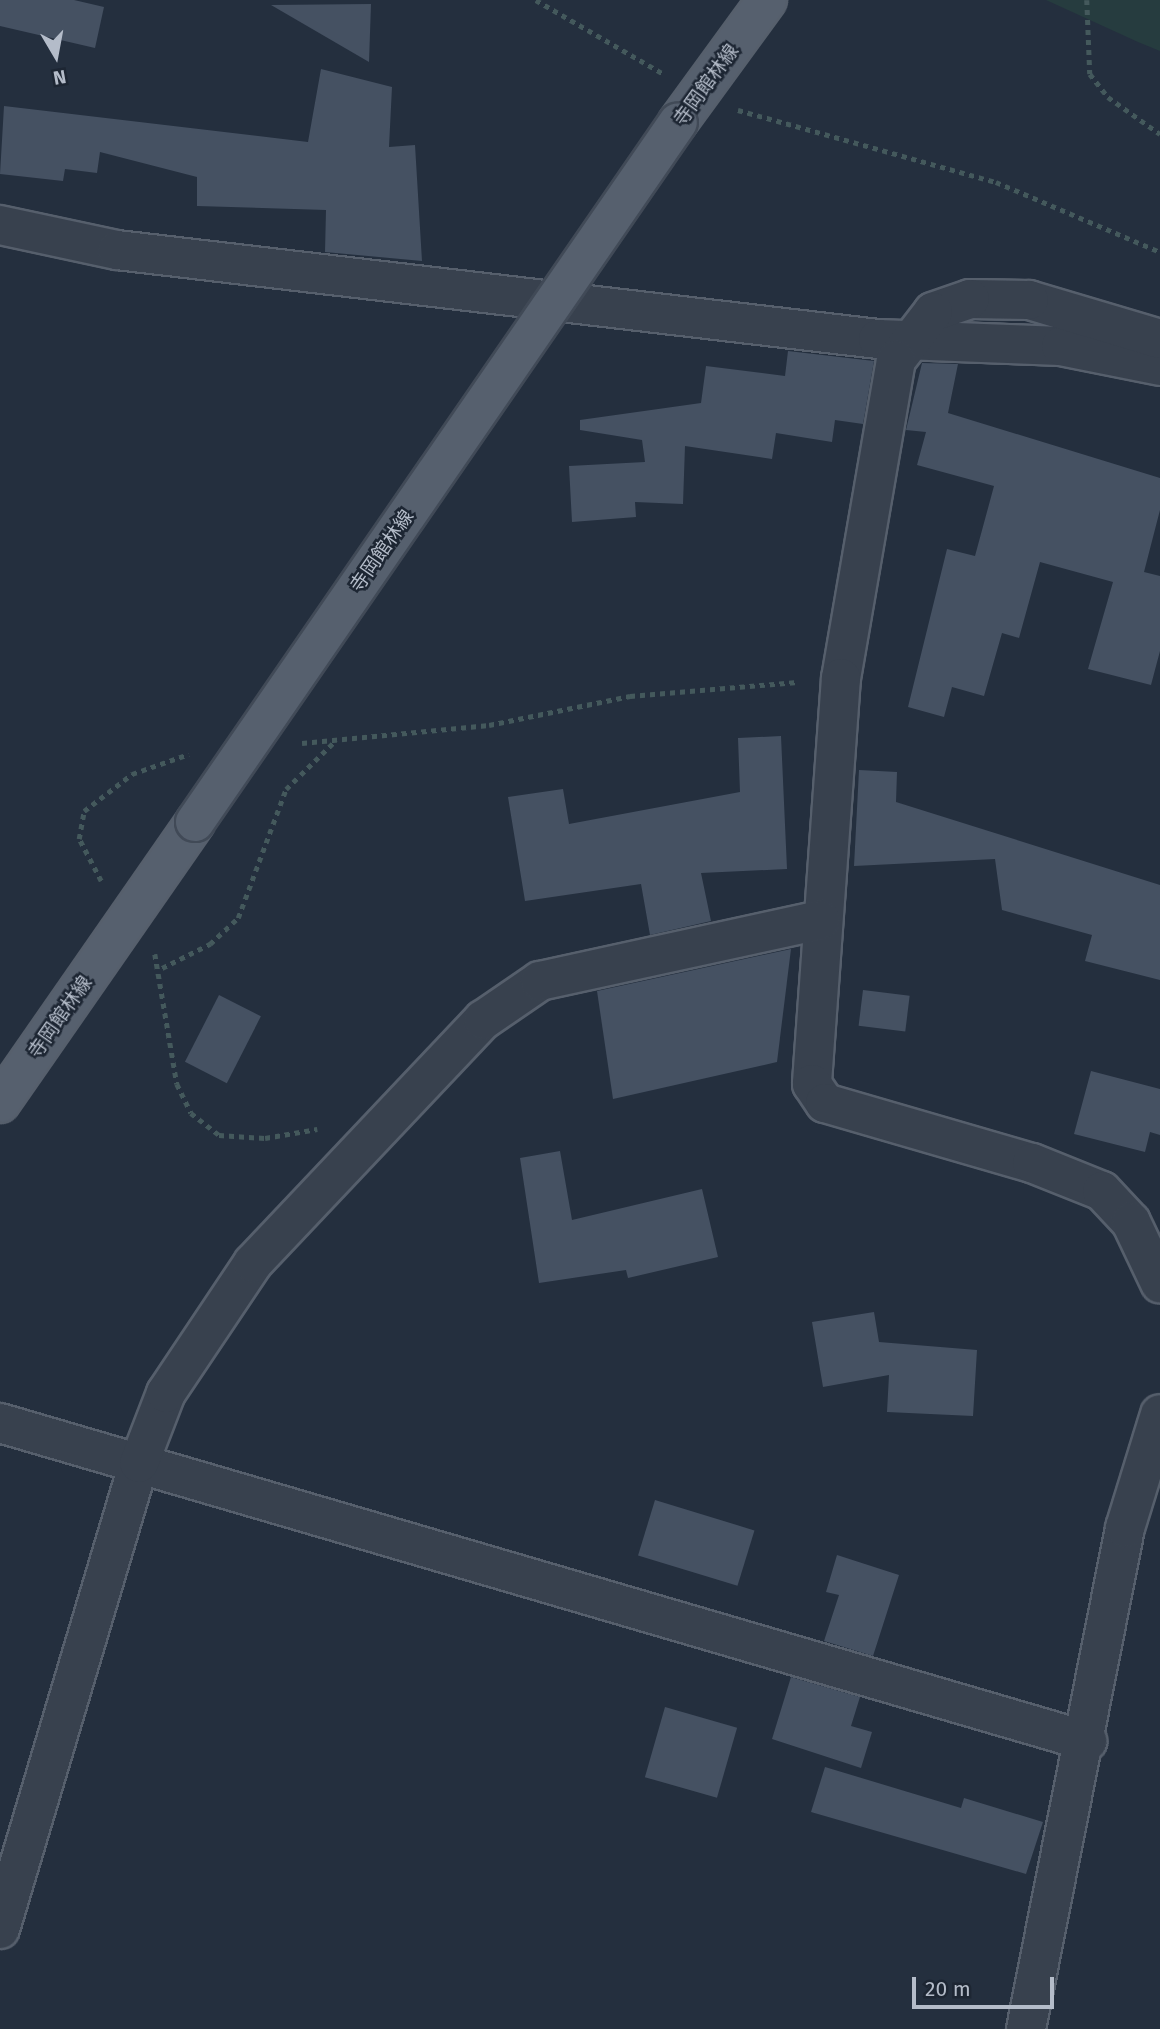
<!DOCTYPE html>
<meta charset="utf-8">
<style>
body{margin:0}
#map{position:relative;width:1160px;height:2029px;overflow:hidden;background:#242f3e;font-family:"Fira Sans","Noto Sans JP",sans-serif}
div>[style]{position:absolute}
.green>*{inset:0;background:#263c3f}
.building>*{inset:0;background:#455162;transform-origin:0 0}
.path>*{height:4.5px;margin-top:-2.25px;transform-origin:0;background:repeating-linear-gradient(90deg,#44595c 0 5px,transparent 0 10px)}
.roads{filter:drop-shadow(2px 0 #565f6c) drop-shadow(-2px 0 #565f6c) drop-shadow(0 2px #565f6c) drop-shadow(0 -2px #565f6c)}
.minor>*{height:38px;margin:-19px;padding:0 19px;transform-origin:19px;border-radius:19px;background:#38414e}
.major>*{height:38px;margin:-19px;padding:0 19px;transform-origin:19px;border-radius:19px;background:#56606e}
.bridges{filter:drop-shadow(2px 0 #414a57) drop-shadow(-2px 0 #414a57) drop-shadow(0 2px #414a57) drop-shadow(0 -2px #414a57)}
.major-bridge>*{height:38px;margin:-19px;padding:0 19px;transform-origin:19px;border-radius:19px;background:#56606e}
span{translate:-50% -50%;white-space:nowrap;text-align:center;line-height:1.15;-webkit-text-stroke:5px #1d2633;paint-order:stroke}
.street-label{font-size:19px;color:#b4bcc9}
.north{position:absolute;left:21px;top:21px;width:70px;height:70px;-webkit-text-stroke:5px #1d2633;paint-order:stroke;rotate:170deg;font-size:19px;font-weight:700;line-height:28px;text-align:center;color:#b4bcc9}
.north::after{content:'';display:block;margin:auto;width:24px;height:32px;background:#b4bcc9;clip-path:polygon(50% 0,100% 100%,50% 72%,0 100%)}
.scale{position:absolute;left:912px;top:1977px;width:142px;height:32px;box-sizing:border-box;border:4px solid #b4bcc9;border-top:0;padding-left:9px;font-size:21px;line-height:24px;white-space:nowrap;color:#b4bcc9;-webkit-text-stroke:5px #1d2633;paint-order:stroke}
</style>
<div id="map">
<div class="green">
<div style="clip-path:polygon(1046px 0,1160px 0,1160px 51px,1138px 42px)"></div>
</div>
<div class="building">
<div style="clip-path:polygon(0 0,74px 0,104px 7px,95px 48px,0 26px)"></div>
<div style="clip-path:polygon(371px 4px,369px 62px,271px 5px)"></div>
<div style="clip-path:polygon(321px 69px,392px 87px,389px 147px,415px 145px,422px 261px,325px 252px,326px 210px,197px 206px,197px 177px,100px 152px,97px 173px,65px 169px,63px 181px,0 174px,4px 106px,308px 142px)"></div>
<div style="clip-path:polygon(788px 351px,874px 361px,863px 424px,835px 420px,832px 442px,776px 433px,772px 459px,685px 446px,683px 504px,635px 502px,636px 517px,572px 522px,569px 466px,645px 462px,642px 440px,580px 430px,580px 420px,701px 403px,706px 366px,785px 376px)"></div>
<div style="clip-path:polygon(922px 363px,958px 364px,948px 413px,1160px 478px,1160px 510px,1144px 572px,1160px 576px,1160px 651px,1151px 685px,1088px 669px,1113px 582px,1040px 562px,1019px 638px,1002px 633px,984px 696px,952px 687px,944px 717px,908px 707px,947px 549px,975px 556px,994px 486px,917px 465px,926px 432px,906px 430px)"></div>
<div style="clip-path:polygon(781px 736px,787px 869px,701px 873px,711px 921px,650px 935px,641px 884px,525px 901px,508px 797px,563px 789px,569px 824px,740px 792px,738px 738px)"></div>
<div style="clip-path:polygon(859px 770px,897px 772px,896px 802px,1160px 885px,1160px 980px,1085px 961px,1092px 935px,1002px 910px,995px 859px,854px 866px)"></div>
<div style="clip-path:polygon(791px 949px,777px 1062px,613px 1099px,597px 991px)"></div>
<div style="left:863px;top:990px;width:47px;height:36px;rotate:7deg"></div>
<div style="left:219px;top:995px;width:47px;height:75px;rotate:27deg"></div>
<div style="clip-path:polygon(1091px 1071px,1160px 1089px,1160px 1135px,1150px 1132px,1145px 1152px,1074px 1134px)"></div>
<div style="clip-path:polygon(560px 1151px,572px 1220px,702px 1189px,718px 1257px,628px 1278px,626px 1270px,539px 1283px,520px 1158px)"></div>
<div style="clip-path:polygon(874px 1312px,879px 1342px,977px 1350px,973px 1416px,887px 1412px,889px 1375px,823px 1387px,812px 1322px)"></div>
<div style="left:655px;top:1500px;width:104px;height:58px;rotate:17deg"></div>
<div style="clip-path:polygon(837px 1555px,899px 1575px,873px 1656px,824px 1641px,839px 1595px,826px 1592px)"></div>
<div style="clip-path:polygon(791px 1677px,860px 1697px,851px 1726px,872px 1732px,861px 1768px,772px 1739px)"></div>
<div style="left:665px;top:1707px;width:75px;height:73px;rotate:16deg"></div>
<div style="clip-path:polygon(825px 1767px,961px 1808px,964px 1798px,1043px 1822px,1026px 1874px,811px 1812px)"></div>
</div>
<div class="path">
<div style="left:536px;top:0;width:146px;rotate:30.1deg"></div>
<div style="left:1087px;top:0;width:74px;rotate:87.7deg"></div>
<div style="left:1090px;top:74px;width:29px;rotate:52deg"></div>
<div style="left:1108px;top:97px;width:64px;rotate:35.4deg"></div>
<div style="left:738px;top:110px;width:268px;rotate:15.6deg"></div>
<div style="left:996px;top:182px;width:178px;rotate:23.1deg"></div>
<div style="left:302px;top:743px;width:188px;rotate:-5.5deg"></div>
<div style="left:489px;top:725px;width:144px;rotate:-11.6deg"></div>
<div style="left:630px;top:696px;width:168px;rotate:-4.8deg"></div>
<div style="left:101px;top:881px;width:47px;rotate:-117.6deg"></div>
<div style="left:79px;top:839px;width:28px;rotate:-80deg"></div>
<div style="left:84px;top:811px;width:61px;rotate:-37.6deg"></div>
<div style="left:132px;top:774px;width:60px;rotate:-19.3deg"></div>
<div style="left:155px;top:954px;width:132px;rotate:80.4deg"></div>
<div style="left:177px;top:1084px;width:32px;rotate:64deg"></div>
<div style="left:191px;top:1113px;width:36px;rotate:38deg"></div>
<div style="left:219px;top:1135px;width:46px;rotate:3.7deg"></div>
<div style="left:265px;top:1138px;width:53px;rotate:-9.8deg"></div>
<div style="left:162px;top:968px;width:54px;rotate:-26.6deg"></div>
<div style="left:210px;top:944px;width:38px;rotate:-43deg"></div>
<div style="left:238px;top:918px;width:138px;rotate:-69.6deg"></div>
<div style="left:286px;top:789px;width:70px;rotate:-44.4deg"></div>
</div>
<div class="roads">
<div class="minor">
<div style="left:0;top:225px;width:120px;rotate:12.1deg"></div>
<div style="left:117px;top:250px;width:766px;rotate:6.67deg"></div>
<div style="left:878px;top:339px;width:183px;rotate:2.2deg"></div>
<div style="left:1061px;top:346px;width:101px;rotate:11.4deg"></div>
<div style="left:1160px;top:339px;width:137px;rotate:-163.4deg"></div>
<div style="left:1029px;top:300px;width:59px;rotate:-179deg"></div>
<div style="left:970px;top:299px;width:39px;rotate:161deg"></div>
<div style="left:933px;top:312px;width:61px;rotate:127.6deg"></div>
<div style="left:896px;top:360px;width:323px;rotate:99.8deg"></div>
<div style="left:841px;top:678px;width:407px;rotate:94.1deg"></div>
<div style="left:812px;top:1084px;width:23px;rotate:56deg"></div>
<div style="left:825px;top:1103px;width:216px;rotate:16.2deg"></div>
<div style="left:1032px;top:1163px;width:75px;rotate:21.8deg"></div>
<div style="left:1102px;top:1191px;width:42px;rotate:46.9deg"></div>
<div style="left:1131px;top:1222px;width:68px;rotate:64.6deg"></div>
<div style="left:0;top:1423px;width:1133px;rotate:16.31deg"></div>
<div style="left:0;top:1929px;width:486px;rotate:-73.4deg"></div>
<div style="left:139px;top:1463px;width:75px;rotate:-68.9deg"></div>
<div style="left:166px;top:1393px;width:156px;rotate:-56.2deg"></div>
<div style="left:253px;top:1263px;width:335px;rotate:-46.6deg"></div>
<div style="left:483px;top:1020px;width:69px;rotate:-34.4deg"></div>
<div style="left:540px;top:981px;width:287px;rotate:-12.3deg"></div>
<div style="left:1026px;top:2029px;width:511px;rotate:-78.82deg"></div>
<div style="left:1125px;top:1528px;width:119px;rotate:-72.9deg"></div>
</div>
<div class="major">
<div style="left:678px;top:122px;width:151px;rotate:-53.9deg"></div>
<div style="left:0;top:1103px;width:342px;rotate:-55.2deg"></div>
</div>
</div>
<div class="bridges">
<div class="major-bridge">
<div style="left:195px;top:822px;width:850px;rotate:-55.39deg"></div>
</div>
</div>
<div class="street-label">
<span style="left:706px;top:85px;rotate:-54deg">寺岡館林線</span>
<span style="left:382px;top:551px;rotate:-55deg">寺岡館林線</span>
<span style="left:60px;top:1017px;rotate:-55deg">寺岡館林線</span>
</div>
<div class="north">N</div>
<div class="scale">20 m</div>
</div>
